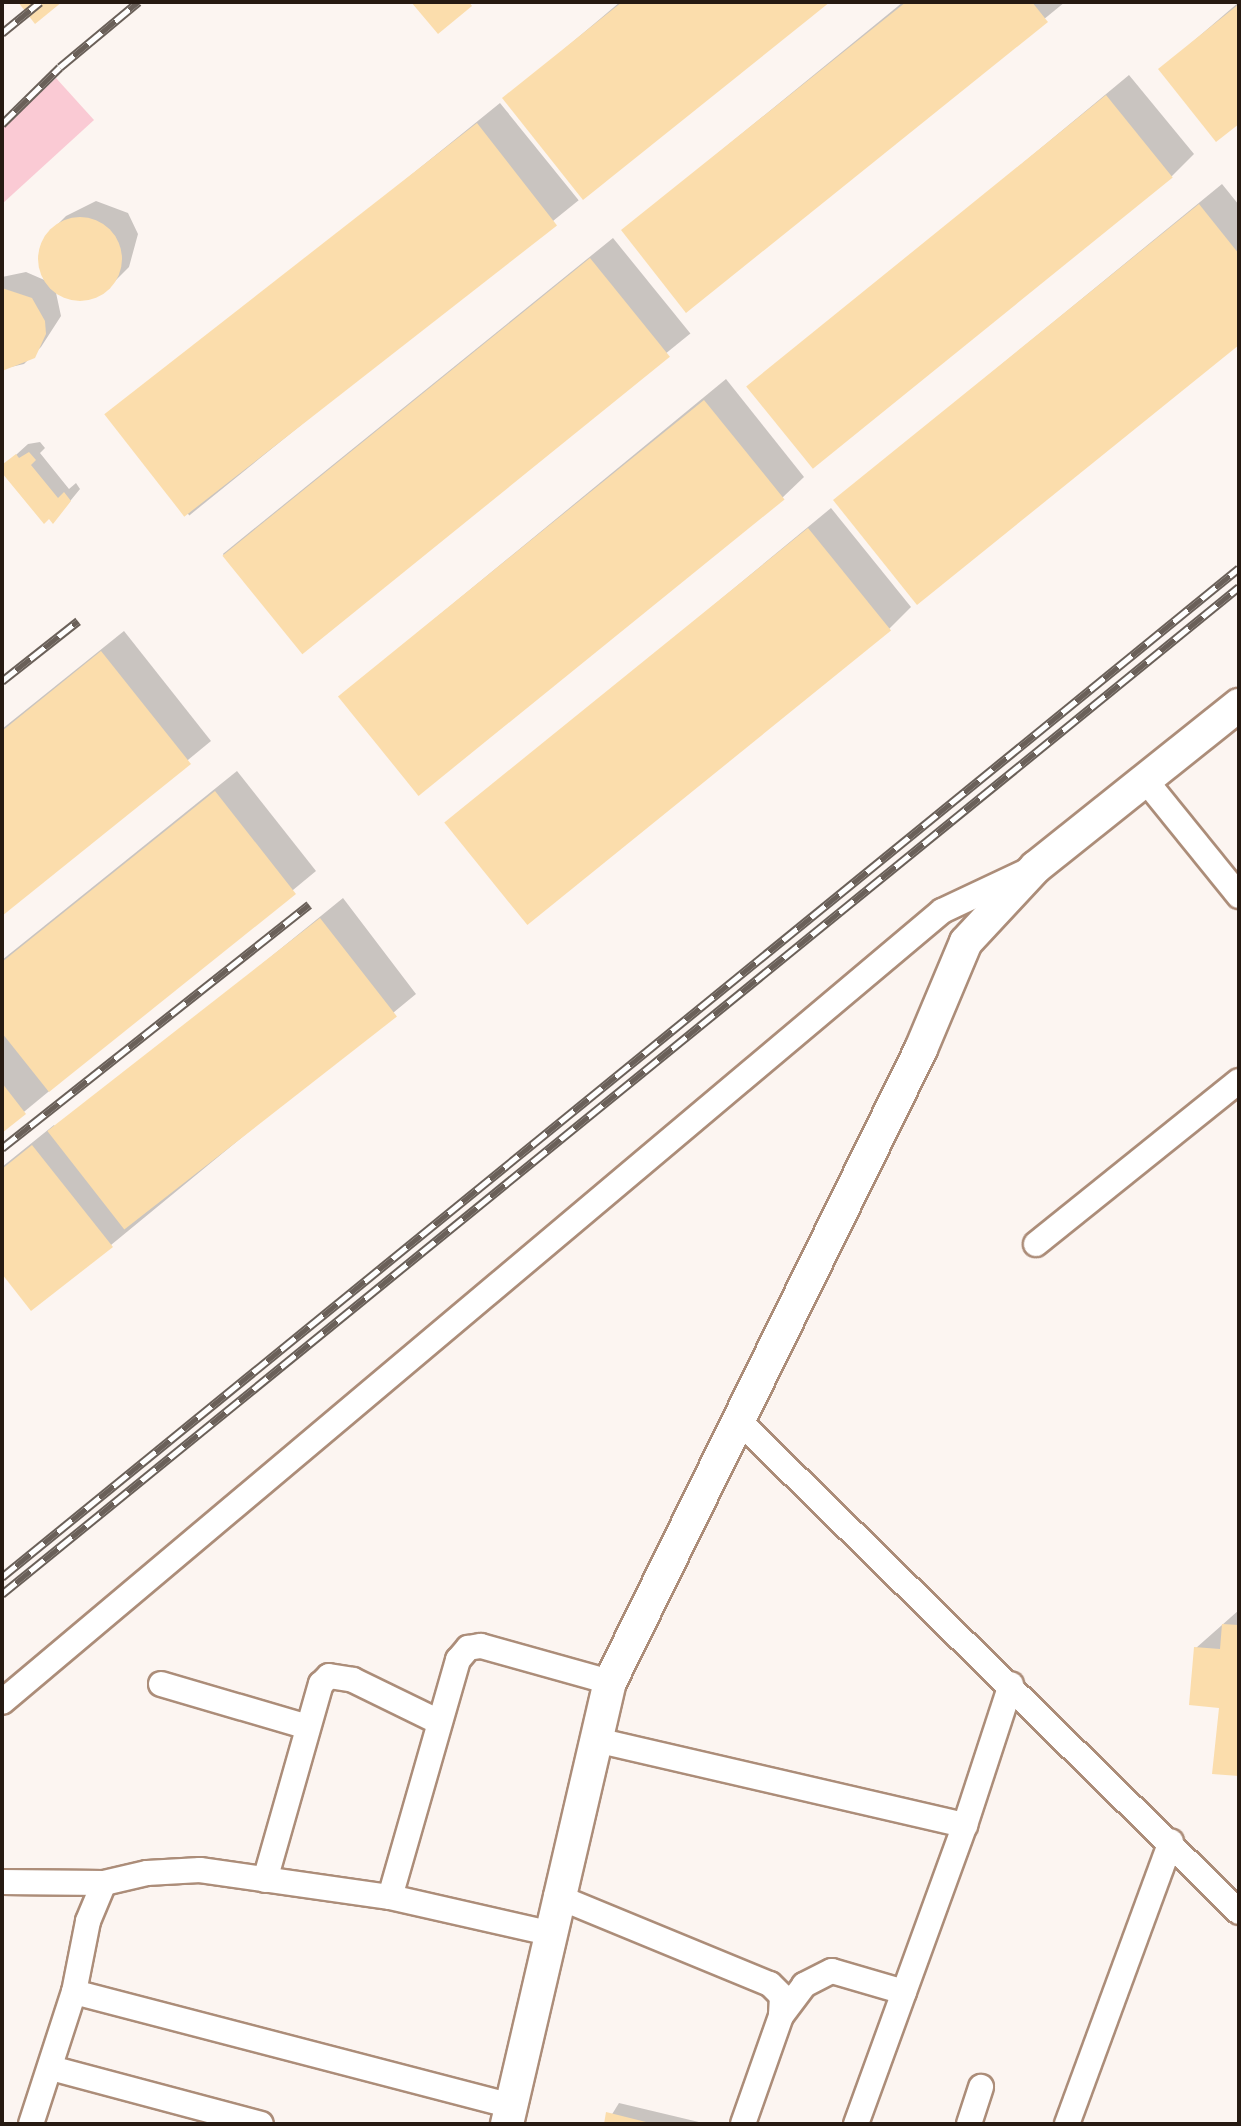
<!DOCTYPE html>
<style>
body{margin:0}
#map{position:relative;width:1241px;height:2126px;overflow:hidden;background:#fcf5f1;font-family:Roboto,sans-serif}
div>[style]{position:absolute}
.green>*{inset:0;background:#facad4}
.shadow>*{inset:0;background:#0003;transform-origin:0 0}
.building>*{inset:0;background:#fbddac;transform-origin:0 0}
.round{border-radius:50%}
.roads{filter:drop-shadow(2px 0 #ac8d79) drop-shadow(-2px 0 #ac8d79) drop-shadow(0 2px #ac8d79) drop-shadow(0 -2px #ac8d79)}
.minor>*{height:24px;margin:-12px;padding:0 12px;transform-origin:12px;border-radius:12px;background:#fff}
.tertiary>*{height:32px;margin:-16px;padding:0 16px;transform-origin:16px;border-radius:16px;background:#fff}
.rail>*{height:9px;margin-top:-4.5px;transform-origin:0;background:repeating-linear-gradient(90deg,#fff 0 18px,#6a6059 0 36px);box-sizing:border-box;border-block:2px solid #6a6059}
span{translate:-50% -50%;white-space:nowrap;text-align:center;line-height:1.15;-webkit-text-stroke:8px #fff;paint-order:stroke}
.frame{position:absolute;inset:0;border:4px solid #261a12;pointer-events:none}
</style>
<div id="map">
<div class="green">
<div style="clip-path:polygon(56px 78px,94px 120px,2px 204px,2px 129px)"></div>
</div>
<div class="shadow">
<div style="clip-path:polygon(620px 2px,827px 2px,505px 99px)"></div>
<div style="clip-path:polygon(903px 2px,1065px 2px,687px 310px,624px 230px)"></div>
<div style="clip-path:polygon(1239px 2px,1239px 121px,1161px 69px)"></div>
<div style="clip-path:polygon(1129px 75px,1194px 154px,1172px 176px,751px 389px)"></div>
<div style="left:500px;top:103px;width:125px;height:501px;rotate:51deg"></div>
<div style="clip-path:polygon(1222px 184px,1239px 205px,1239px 343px,836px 500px)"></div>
<div style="clip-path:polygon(96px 201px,128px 213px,138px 234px,129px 267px,112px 284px,82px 300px,55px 288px,61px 316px,41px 347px,24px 364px,2px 369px,2px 277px,26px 272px,49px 282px,40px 266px,49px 233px,66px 216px)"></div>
<div style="left:613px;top:238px;width:123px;height:502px;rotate:51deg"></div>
<div style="clip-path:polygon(726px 379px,804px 477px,782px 498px,341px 696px)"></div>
<div style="clip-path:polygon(40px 442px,45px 448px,40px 453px,69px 489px,76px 483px,80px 489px,53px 522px,6px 464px,28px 444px)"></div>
<div style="clip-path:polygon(831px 508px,911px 607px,889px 629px,449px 824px)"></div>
<div style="clip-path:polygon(124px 631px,211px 741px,2px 913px,2px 729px)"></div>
<div style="clip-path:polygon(237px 771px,316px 871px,2px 1130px,2px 960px)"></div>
<div style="clip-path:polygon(343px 898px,416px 994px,111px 1245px,2px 1271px,2px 1167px,54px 1125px,58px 1130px)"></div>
<div style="clip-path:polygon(1239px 1610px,1239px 1774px,1221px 1706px,1196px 1648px)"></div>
<div style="clip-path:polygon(619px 2103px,703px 2123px,703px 2124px,606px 2124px)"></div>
</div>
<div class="building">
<div style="clip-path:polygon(18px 2px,62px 2px,35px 24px)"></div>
<div style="clip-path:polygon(411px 2px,469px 2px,472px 6px,438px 34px)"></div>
<div style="clip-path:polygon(622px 2px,830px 2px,583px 200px,502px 98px)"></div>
<div style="clip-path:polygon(906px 2px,1032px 2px,1048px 22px,686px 313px,621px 230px)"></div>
<div style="clip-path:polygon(1239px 4px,1239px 124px,1216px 142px,1158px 69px)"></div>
<div style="left:1106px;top:95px;width:106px;height:463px;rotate:51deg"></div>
<div style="left:477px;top:123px;width:130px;height:473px;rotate:52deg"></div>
<div style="clip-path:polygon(1199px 204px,1239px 254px,1239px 345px,917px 605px,833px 500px)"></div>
<div class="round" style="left:38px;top:217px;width:84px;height:84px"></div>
<div style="left:590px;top:258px;width:127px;height:473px;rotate:51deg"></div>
<div style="clip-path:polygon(2px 288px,32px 298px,45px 321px,46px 334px,35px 358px,2px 371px)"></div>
<div style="left:704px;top:400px;width:128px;height:471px;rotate:51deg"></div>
<div style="clip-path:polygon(29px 452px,36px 460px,31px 465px,58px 498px,64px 492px,71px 501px,53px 524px,49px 519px,44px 524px,2px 473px,3px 464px,16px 454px,19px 458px)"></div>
<div style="left:808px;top:528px;width:132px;height:468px;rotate:51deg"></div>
<div style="clip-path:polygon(101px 651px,191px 764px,2px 916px,2px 731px)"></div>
<div style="clip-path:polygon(215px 791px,296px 894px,49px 1092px,2px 1033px,2px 962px)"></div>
<div style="left:320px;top:918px;width:125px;height:346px;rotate:52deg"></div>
<div style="clip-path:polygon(2px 1083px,26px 1114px,2px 1133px)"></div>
<div style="clip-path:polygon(32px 1145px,113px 1247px,31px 1311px,2px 1274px,2px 1169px)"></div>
<div style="clip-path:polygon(1222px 1624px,1239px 1625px,1239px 1776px,1212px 1774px,1219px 1708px,1189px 1705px,1194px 1647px,1220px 1649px)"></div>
<div style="clip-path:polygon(606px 2112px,650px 2123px,650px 2124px,604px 2124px)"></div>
</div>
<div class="roads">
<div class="minor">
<div style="left:1146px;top:781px;width:148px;rotate:51deg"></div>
<div style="left:1036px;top:1244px;width:260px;rotate:-38.8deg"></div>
<div style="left:740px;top:1422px;width:699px;rotate:44.48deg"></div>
<div style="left:161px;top:1684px;width:153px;rotate:16.3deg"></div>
<div style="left:2px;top:1702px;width:1229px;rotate:-40.08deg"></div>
<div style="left:942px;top:911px;width:94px;rotate:-25.2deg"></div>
<div style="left:596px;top:1740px;width:379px;rotate:13deg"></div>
<div style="left:265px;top:1880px;width:204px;rotate:-74.1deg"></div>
<div style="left:321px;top:1684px;width:11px;rotate:-45deg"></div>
<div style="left:329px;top:1676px;width:24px;rotate:9deg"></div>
<div style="left:353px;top:1680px;width:96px;rotate:26deg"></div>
<div style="left:2px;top:1882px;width:102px;rotate:0.6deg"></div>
<div style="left:104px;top:1883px;width:44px;rotate:-13.1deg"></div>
<div style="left:147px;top:1873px;width:53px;rotate:-3.2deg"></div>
<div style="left:200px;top:1870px;width:192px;rotate:8.1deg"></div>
<div style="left:390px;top:1897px;width:162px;rotate:12.8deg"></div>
<div style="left:556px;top:1896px;width:231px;rotate:22.4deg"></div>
<div style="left:770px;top:1984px;width:17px;rotate:45deg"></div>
<div style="left:782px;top:1996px;width:20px;rotate:93deg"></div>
<div style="left:781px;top:2016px;width:114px;rotate:109.4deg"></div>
<div style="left:390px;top:1897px;width:247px;rotate:-74deg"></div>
<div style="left:458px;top:1660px;width:16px;rotate:-50deg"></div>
<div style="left:468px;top:1648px;width:13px;rotate:-9deg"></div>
<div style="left:481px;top:1646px;width:134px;rotate:15.6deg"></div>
<div style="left:74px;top:1992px;width:452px;rotate:14.6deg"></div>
<div style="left:781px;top:2016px;width:39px;rotate:-53deg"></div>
<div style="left:804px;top:1985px;width:31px;rotate:-27deg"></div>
<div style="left:832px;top:1971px;width:75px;rotate:16.3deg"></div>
<div style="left:51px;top:2068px;width:217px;rotate:14.9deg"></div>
<div style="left:31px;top:2124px;width:139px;rotate:-72deg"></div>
<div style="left:74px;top:1992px;width:72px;rotate:-78.8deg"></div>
<div style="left:88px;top:1921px;width:41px;rotate:-67.2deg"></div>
<div style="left:856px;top:2124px;width:318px;rotate:-70deg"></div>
<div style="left:965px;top:1825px;width:148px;rotate:-71.9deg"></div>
<div style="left:969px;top:2124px;width:39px;rotate:-72deg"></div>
<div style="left:1067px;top:2124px;width:301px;rotate:-69.8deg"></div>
</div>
<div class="tertiary">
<div style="left:507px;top:2124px;width:454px;rotate:-76.9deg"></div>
<div style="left:610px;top:1682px;width:705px;rotate:-63.83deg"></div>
<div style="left:921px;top:1049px;width:116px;rotate:-67.2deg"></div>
<div style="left:966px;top:942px;width:103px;rotate:-47deg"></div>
<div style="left:1036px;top:867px;width:260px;rotate:-38.6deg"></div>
</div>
</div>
<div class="rail">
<div style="left:2px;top:33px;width:49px;rotate:-39.2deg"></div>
<div style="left:2px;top:124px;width:81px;rotate:-44.5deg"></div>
<div style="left:60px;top:67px;width:102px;rotate:-39.8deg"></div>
<div style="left:2px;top:681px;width:97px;rotate:-38.3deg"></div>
<div style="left:2px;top:1148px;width:392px;rotate:-38.4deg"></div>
<div style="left:2px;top:1577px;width:1596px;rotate:-39.2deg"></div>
<div style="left:2px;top:1594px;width:1595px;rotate:-39.15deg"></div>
</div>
<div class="frame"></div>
</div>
